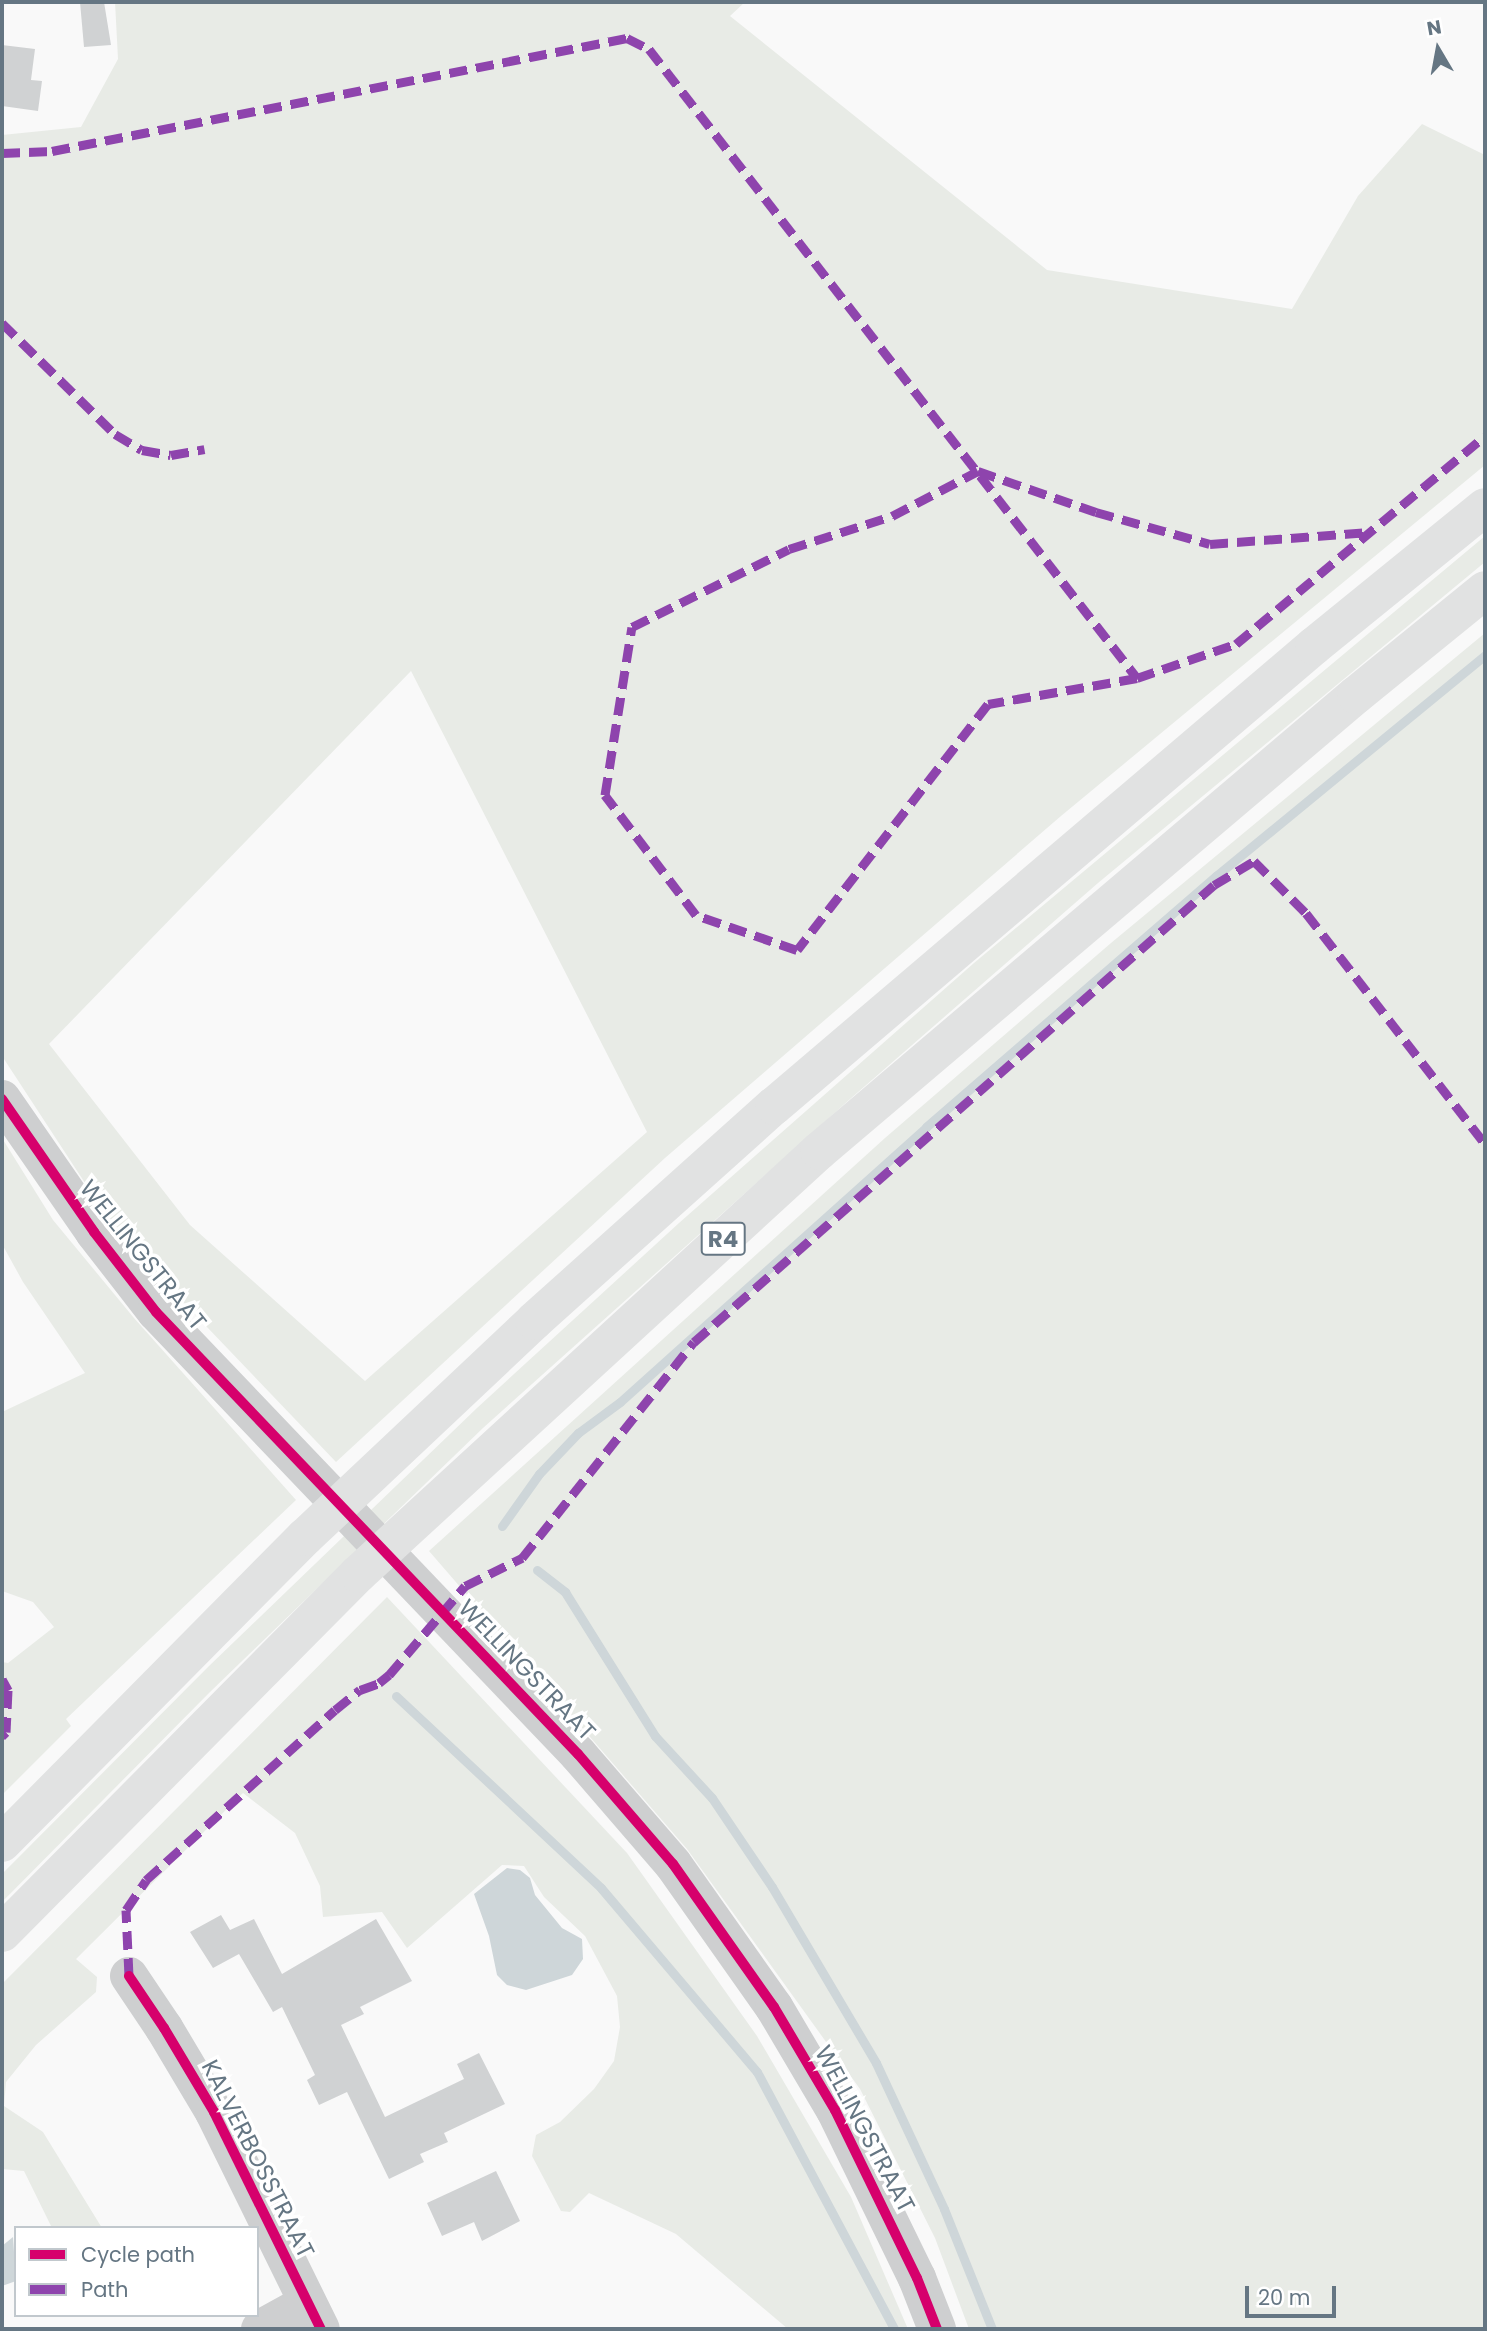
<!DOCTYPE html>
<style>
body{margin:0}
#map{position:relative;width:1487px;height:2331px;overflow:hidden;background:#f9f9f9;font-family:Poppins,sans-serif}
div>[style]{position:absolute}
.green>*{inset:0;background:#e8ebe6}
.water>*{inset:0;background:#ced6d9}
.stream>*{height:9px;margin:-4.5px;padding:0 4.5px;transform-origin:4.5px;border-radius:4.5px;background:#ced6d9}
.building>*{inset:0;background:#d0d2d3}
.minor>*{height:38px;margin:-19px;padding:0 19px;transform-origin:19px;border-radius:19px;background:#cecfd0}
.highway>*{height:38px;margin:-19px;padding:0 19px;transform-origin:19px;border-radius:19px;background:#e1e2e2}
.quiet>*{height:9px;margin-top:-4.5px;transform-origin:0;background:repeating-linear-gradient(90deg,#8e44ad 0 18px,transparent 0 27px)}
.cycleway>*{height:10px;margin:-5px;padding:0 5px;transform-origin:5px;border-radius:5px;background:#d6006c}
span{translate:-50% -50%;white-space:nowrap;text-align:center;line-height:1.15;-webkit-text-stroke:7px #fff;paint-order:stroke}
.shield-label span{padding:2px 5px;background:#fff;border:2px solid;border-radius:5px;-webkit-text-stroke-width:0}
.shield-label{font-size:23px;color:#657683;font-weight:700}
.street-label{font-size:24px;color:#657683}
.frame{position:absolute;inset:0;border:4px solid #657683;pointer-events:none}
.legend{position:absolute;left:14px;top:2226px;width:245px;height:91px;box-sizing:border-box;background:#fff;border:2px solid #c1c8cd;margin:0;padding:9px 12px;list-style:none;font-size:21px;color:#657683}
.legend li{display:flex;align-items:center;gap:14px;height:35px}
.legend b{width:35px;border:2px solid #c1c8cd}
.north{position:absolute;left:1403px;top:14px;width:70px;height:70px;-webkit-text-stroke:5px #fff;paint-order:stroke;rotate:350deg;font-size:19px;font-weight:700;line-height:28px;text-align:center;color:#657683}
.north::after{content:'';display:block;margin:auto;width:24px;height:32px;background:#657683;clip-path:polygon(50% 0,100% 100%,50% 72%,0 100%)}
.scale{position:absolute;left:1245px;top:2286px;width:91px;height:32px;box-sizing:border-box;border:4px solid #657683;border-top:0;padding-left:9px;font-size:21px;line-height:24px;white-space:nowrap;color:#657683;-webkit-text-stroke:5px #fff;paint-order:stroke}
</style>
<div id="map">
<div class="green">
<div style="clip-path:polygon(evenodd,115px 2px,745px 2px,730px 16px,1047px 270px,1292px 309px,1358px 196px,1422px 124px,1485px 155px,1485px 465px,1061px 816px,665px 1158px,336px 1462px,119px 1235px,2px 1056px,2px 135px,81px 127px,118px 59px,115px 2px,411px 671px,647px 1132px,365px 1381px,190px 1225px,49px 1044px,411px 671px)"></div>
<div style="clip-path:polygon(1485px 536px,1485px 562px,1098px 883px,849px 1100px,483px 1428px,210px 1692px,2px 1902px,2px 1874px,209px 1666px,477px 1408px,679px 1223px,974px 963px)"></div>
<div style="clip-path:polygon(1485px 633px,1485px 2329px,969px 2329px,935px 2238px,860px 2089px,687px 1849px,429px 1551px,885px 1138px,1111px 943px)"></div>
<div style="clip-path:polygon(2px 1138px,53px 1220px,134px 1318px,296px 1500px,66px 1719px,71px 1726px,2px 1795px,2px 1662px,8px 1663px,54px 1627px,33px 1602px,2px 1591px,2px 1412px,85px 1373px,23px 1282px,2px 1244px)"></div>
<div style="clip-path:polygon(387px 1597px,627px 1853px,757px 2036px,851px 2197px,908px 2329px,788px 2329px,676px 2234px,589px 2193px,570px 2212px,561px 2211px,532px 2156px,536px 2135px,560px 2122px,594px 2089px,614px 2061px,620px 2027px,617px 1996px,585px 1936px,544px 1897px,524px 1866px,502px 1865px,407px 1948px,382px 1912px,323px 1917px,320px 1886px,295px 1833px,243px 1793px,76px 1959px,97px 1977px,96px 1992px,36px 2045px,6px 2082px,4px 2106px,43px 2132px,102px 2228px,52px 2228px,24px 2171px,2px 2169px,2px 1984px)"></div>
</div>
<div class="water">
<div style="clip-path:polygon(507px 1868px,520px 1870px,530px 1878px,535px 1895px,562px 1928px,582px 1939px,583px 1959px,572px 1975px,526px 1990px,507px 1985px,497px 1975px,489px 1936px,474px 1894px)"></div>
<div style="clip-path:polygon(13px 2237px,16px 2281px,2px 2286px,2px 2246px)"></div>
</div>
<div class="stream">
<div style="left:502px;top:1526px;width:64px;rotate:-54.6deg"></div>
<div style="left:539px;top:1474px;width:57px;rotate:-46.4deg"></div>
<div style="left:578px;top:1433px;width:52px;rotate:-36.4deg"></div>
<div style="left:620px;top:1402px;width:411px;rotate:-41.9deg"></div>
<div style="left:926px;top:1127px;width:384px;rotate:-40.9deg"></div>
<div style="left:1216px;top:876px;width:348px;rotate:-39.4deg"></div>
<div style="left:537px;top:1570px;width:36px;rotate:38deg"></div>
<div style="left:565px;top:1592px;width:170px;rotate:58deg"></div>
<div style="left:655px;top:1736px;width:84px;rotate:47.4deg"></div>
<div style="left:712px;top:1798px;width:107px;rotate:56deg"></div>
<div style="left:772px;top:1887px;width:204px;rotate:59.4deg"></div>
<div style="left:876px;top:2063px;width:161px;rotate:65deg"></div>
<div style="left:944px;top:2209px;width:129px;rotate:68.2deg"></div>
<div style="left:396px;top:1696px;width:281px;rotate:43.1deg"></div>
<div style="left:601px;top:1888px;width:241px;rotate:49.7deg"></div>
<div style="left:757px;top:2072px;width:291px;rotate:61.9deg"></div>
</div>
<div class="building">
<div style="clip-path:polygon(80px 2px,104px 2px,111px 45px,84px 47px)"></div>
<div style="clip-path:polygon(2px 45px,35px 49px,31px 80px,42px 81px,38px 111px,2px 106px)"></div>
<div style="clip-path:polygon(221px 1915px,230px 1930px,254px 1919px,282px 1974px,376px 1919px,412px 1981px,360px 2007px,364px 2014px,341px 2025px,385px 2117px,464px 2079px,457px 2064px,479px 2053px,505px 2104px,444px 2133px,448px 2142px,420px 2154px,424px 2162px,389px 2179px,347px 2092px,319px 2105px,307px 2080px,315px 2075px,282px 2007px,273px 2012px,239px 1954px,213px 1968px,190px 1932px)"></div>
<div style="clip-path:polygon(496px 2171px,520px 2221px,482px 2241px,474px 2222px,442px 2236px,427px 2203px)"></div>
</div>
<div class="minor">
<div style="left:2px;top:1099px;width:162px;rotate:55.3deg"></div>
<div style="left:94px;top:1232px;width:101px;rotate:52.2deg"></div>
<div style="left:156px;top:1312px;width:611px;rotate:46.33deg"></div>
<div style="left:578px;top:1754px;width:145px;rotate:49.2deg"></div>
<div style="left:673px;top:1864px;width:175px;rotate:54.8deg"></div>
<div style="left:774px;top:2007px;width:120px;rotate:59.4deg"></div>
<div style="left:835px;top:2110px;width:187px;rotate:64deg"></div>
<div style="left:917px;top:2278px;width:55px;rotate:68.6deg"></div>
<div style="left:129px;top:1976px;width:63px;rotate:56.1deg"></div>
<div style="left:164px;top:2028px;width:98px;rotate:59.2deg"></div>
<div style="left:214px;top:2112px;width:242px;rotate:63.8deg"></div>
<div style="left:260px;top:2329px;width:54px;rotate:-29deg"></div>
</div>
<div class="highway">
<div style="left:2px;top:1843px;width:431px;rotate:-45.3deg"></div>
<div style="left:305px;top:1537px;width:315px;rotate:-43.3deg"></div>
<div style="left:534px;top:1321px;width:322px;rotate:-41.9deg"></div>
<div style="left:774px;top:1106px;width:709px;rotate:-40.43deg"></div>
<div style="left:1314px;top:646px;width:220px;rotate:-39.1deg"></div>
<div style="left:2px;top:1933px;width:506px;rotate:-45.24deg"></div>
<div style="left:358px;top:1574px;width:626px;rotate:-42.54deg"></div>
<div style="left:819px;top:1151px;width:704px;rotate:-40.34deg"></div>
<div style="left:1356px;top:695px;width:166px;rotate:-39.1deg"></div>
</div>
<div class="quiet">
<div style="left:2px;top:153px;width:50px;rotate:-2.3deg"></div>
<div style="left:52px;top:151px;width:586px;rotate:-11.12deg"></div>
<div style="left:627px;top:38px;width:25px;rotate:27deg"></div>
<div style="left:649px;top:49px;width:796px;rotate:52.19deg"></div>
<div style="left:1137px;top:678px;width:105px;rotate:-19deg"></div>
<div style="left:1236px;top:644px;width:324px;rotate:-39.9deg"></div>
<div style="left:2px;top:323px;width:158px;rotate:44.5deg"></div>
<div style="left:115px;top:434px;width:31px;rotate:31deg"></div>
<div style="left:142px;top:450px;width:29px;rotate:10deg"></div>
<div style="left:171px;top:455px;width:34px;rotate:-10deg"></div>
<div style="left:1137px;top:678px;width:151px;rotate:170.1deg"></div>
<div style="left:988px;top:704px;width:311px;rotate:127.8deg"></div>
<div style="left:797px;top:950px;width:107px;rotate:-160.9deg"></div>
<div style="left:696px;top:915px;width:151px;rotate:-127.2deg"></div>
<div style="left:605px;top:795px;width:170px;rotate:-80.9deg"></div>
<div style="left:632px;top:627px;width:175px;rotate:-26.4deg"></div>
<div style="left:789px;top:549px;width:108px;rotate:-17.8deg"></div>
<div style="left:892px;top:516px;width:97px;rotate:-27.6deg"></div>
<div style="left:978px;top:471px;width:125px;rotate:19.2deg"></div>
<div style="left:1096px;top:512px;width:118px;rotate:15.7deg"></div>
<div style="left:1210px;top:544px;width:160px;rotate:-4.3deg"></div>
<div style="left:2px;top:1679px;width:13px;rotate:61deg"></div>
<div style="left:8px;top:1690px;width:42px;rotate:92.7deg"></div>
<div style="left:6px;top:1732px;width:6px;rotate:135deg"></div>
<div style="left:129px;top:1976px;width:66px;rotate:-92.6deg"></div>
<div style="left:126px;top:1910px;width:36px;rotate:-56deg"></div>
<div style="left:146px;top:1880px;width:254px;rotate:-42deg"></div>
<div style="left:335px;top:1710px;width:32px;rotate:-39deg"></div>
<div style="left:360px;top:1690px;width:20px;rotate:-20deg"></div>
<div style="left:379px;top:1683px;width:13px;rotate:-39deg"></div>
<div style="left:389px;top:1675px;width:117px;rotate:-49.5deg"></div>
<div style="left:465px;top:1586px;width:64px;rotate:-26.2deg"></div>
<div style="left:522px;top:1558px;width:276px;rotate:-51.5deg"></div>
<div style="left:694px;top:1342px;width:692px;rotate:-41.31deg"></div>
<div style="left:1214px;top:885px;width:47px;rotate:-31deg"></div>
<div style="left:1254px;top:861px;width:74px;rotate:45deg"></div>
<div style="left:1306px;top:913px;width:292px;rotate:52.2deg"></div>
</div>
<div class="cycleway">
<div style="left:2px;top:1099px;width:162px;rotate:55.3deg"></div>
<div style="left:94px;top:1232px;width:101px;rotate:52.2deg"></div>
<div style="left:156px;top:1312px;width:611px;rotate:46.33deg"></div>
<div style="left:578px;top:1754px;width:145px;rotate:49.2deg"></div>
<div style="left:673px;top:1864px;width:175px;rotate:54.8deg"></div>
<div style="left:774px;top:2007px;width:120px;rotate:59.4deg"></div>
<div style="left:835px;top:2110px;width:187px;rotate:64deg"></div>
<div style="left:917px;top:2278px;width:55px;rotate:68.6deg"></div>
<div style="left:129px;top:1976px;width:63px;rotate:56.1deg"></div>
<div style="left:164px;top:2028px;width:98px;rotate:59.2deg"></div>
<div style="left:214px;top:2112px;width:242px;rotate:63.8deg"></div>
</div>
<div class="shield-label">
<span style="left:723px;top:1239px">R4</span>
</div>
<div class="street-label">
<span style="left:143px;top:1255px;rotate:51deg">WELLINGSTRAAT</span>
<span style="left:527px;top:1670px;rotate:46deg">WELLINGSTRAAT</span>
<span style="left:865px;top:2129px;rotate:62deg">WELLINGSTRAAT</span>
<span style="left:258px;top:2159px;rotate:63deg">KALVERBOSSTRAAT</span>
</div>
<div class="frame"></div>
<ul class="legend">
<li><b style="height:9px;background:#d6006c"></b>Cycle path</li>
<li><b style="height:9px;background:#8e44ad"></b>Path</li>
</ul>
<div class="north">N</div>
<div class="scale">20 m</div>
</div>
